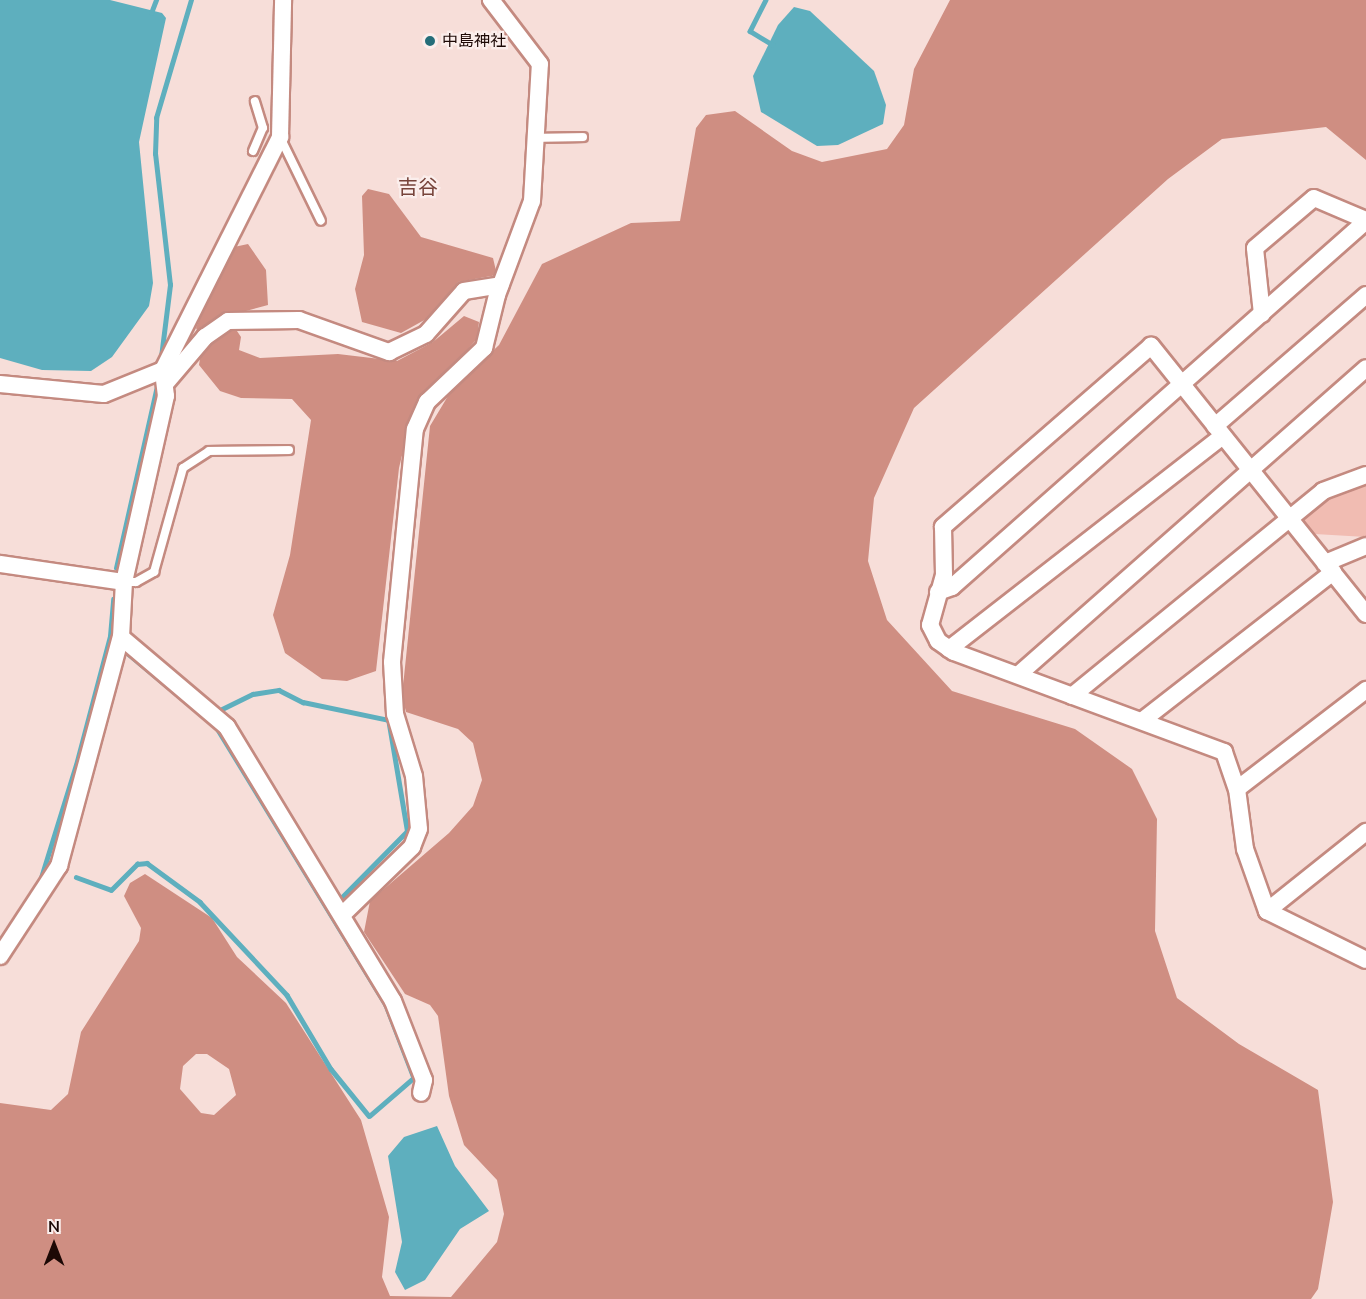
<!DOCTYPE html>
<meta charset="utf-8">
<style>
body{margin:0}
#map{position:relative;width:1366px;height:1299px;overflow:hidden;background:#f7ded9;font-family:"Nunito Sans","Noto Sans JP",sans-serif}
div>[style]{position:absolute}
.green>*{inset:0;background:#f1bcb2}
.forest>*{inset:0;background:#cf8e82}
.water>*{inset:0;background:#5eafbe}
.stream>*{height:4.5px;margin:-2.25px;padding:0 2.25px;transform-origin:2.25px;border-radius:2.25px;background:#5eafbe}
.roads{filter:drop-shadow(2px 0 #c48a80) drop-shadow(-2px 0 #c48a80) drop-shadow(0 2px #c48a80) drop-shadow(0 -2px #c48a80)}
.lane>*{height:8px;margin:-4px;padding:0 4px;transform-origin:4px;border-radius:4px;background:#fff}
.street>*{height:16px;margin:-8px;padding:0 8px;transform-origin:8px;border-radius:8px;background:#fff}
.dots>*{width:16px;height:16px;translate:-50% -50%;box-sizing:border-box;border:3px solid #fbeeec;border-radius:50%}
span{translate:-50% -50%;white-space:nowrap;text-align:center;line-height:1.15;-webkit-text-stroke:4.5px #fbeeec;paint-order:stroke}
.poi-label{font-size:16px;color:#1c0805}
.left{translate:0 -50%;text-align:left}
.quarter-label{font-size:20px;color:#77443b}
.north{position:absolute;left:24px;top:1215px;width:60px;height:60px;-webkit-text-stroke:4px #fbeeec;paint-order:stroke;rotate:0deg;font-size:16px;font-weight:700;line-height:24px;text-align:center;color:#1c0805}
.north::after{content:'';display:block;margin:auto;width:21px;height:27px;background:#1c0805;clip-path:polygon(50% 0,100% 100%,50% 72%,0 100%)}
</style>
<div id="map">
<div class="green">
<div style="clip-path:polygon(1366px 480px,1366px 537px,1315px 534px,1298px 520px,1318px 501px)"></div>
</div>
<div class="forest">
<div style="clip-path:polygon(evenodd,950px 0,1366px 0,1366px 160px,1326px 127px,1222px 139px,1168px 179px,914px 408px,874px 498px,868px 561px,887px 620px,952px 691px,1075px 729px,1132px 769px,1157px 819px,1155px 931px,1177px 998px,1239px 1044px,1318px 1090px,1333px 1202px,1318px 1289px,1311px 1299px,0 1299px,0 1103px,51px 1110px,68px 1094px,81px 1032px,139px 941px,141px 928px,124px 896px,130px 883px,145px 874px,212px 918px,237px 957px,286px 1003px,361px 1120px,389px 1217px,382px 1277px,390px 1296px,451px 1297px,497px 1242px,504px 1214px,497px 1180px,464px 1145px,449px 1096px,438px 1016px,430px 1005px,405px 994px,364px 932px,370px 901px,449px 833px,473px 806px,482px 780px,473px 743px,458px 729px,406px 712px,402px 696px,430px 426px,451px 391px,499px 345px,542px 264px,631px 223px,680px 221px,696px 128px,706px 115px,735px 111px,792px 151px,822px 162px,887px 149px,904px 125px,914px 69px,950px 0,196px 1054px,207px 1054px,229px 1069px,236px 1095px,214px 1115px,201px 1113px,180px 1089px,183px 1066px,196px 1054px)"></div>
<div style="clip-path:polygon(368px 189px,389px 194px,421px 237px,493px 258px,497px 275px,458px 282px,428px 318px,401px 333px,362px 322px,355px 289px,364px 255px,362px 196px)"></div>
<div style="clip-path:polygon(248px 244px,266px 270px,268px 305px,220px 318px,199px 335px,196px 328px,221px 267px,234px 247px)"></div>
<div style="clip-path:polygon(464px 316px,479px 322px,477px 339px,413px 409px,399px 468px,376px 671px,347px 681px,322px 679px,285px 653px,273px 615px,290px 555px,311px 420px,292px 399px,241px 398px,220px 391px,199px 365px,201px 352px,235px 328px,241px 337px,239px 350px,260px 358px,338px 354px,397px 361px,433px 342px)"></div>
</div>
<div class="water">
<div style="clip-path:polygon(0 0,110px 0,162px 13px,166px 18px,139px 142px,153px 283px,149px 306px,112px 357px,91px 371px,42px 370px,0 358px)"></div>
<div style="clip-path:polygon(794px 7px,810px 11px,874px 71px,886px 105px,883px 124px,838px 145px,817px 146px,761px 112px,753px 76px,778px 25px)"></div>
<div style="clip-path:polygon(437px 1126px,455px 1166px,489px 1211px,460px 1229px,425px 1280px,405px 1290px,395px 1272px,402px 1242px,388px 1156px,404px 1137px)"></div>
</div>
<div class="stream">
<div style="left:766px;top:0;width:35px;rotate:117deg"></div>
<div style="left:750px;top:31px;width:26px;rotate:31deg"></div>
<div style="left:151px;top:13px;width:14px;rotate:-69deg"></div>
<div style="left:161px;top:357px;width:73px;rotate:-82.9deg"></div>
<div style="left:170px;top:285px;width:132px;rotate:-96.5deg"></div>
<div style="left:155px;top:154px;width:36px;rotate:-88deg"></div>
<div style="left:156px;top:118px;width:123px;rotate:-73.5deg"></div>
<div style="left:116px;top:568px;width:187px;rotate:-77.3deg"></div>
<div style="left:126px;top:652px;width:92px;rotate:39.7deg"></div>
<div style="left:222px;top:709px;width:34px;rotate:-26deg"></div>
<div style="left:253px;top:694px;width:26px;rotate:-9deg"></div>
<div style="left:279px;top:690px;width:27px;rotate:27deg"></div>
<div style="left:303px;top:702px;width:88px;rotate:11.8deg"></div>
<div style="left:217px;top:728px;width:324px;rotate:58.6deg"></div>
<div style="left:386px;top:1005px;width:78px;rotate:69deg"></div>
<div style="left:414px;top:1078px;width:58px;rotate:139.2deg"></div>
<div style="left:76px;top:877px;width:37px;rotate:20deg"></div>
<div style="left:111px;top:890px;width:37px;rotate:-45deg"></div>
<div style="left:137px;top:864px;width:10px;rotate:-6deg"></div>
<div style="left:147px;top:863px;width:66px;rotate:36.3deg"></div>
<div style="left:200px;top:902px;width:127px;rotate:46.9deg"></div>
<div style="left:287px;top:995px;width:86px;rotate:59.3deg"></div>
<div style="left:331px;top:1069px;width:60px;rotate:51deg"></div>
<div style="left:40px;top:881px;width:121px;rotate:-72.8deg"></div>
<div style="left:76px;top:765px;width:133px;rotate:-75.2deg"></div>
<div style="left:110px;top:636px;width:37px;rotate:-85deg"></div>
<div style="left:341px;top:898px;width:94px;rotate:-45.4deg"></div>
<div style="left:407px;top:831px;width:114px;rotate:-99.6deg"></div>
</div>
<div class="roads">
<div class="lane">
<div style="left:280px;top:137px;width:93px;rotate:64deg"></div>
<div style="left:533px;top:138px;width:50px;rotate:-1.1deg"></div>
<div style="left:253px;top:151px;width:25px;rotate:-67deg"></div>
<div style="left:263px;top:128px;width:28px;rotate:-107deg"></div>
<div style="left:124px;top:582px;width:12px"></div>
<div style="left:136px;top:582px;width:21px;rotate:-29deg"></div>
<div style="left:154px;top:572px;width:108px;rotate:-74.4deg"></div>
<div style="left:183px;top:468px;width:31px;rotate:-33deg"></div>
<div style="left:209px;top:451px;width:80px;rotate:-0.7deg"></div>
</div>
<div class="street">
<div style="left:1262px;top:314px;width:66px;rotate:-96.1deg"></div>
<div style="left:1255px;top:248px;width:77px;rotate:-40.3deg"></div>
<div style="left:1314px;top:198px;width:56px;rotate:22.9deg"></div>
<div style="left:0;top:384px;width:104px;rotate:5.5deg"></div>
<div style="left:104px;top:394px;width:64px;rotate:-22.1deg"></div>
<div style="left:165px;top:384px;width:62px;rotate:-49.6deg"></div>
<div style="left:205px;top:337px;width:28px;rotate:-35deg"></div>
<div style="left:228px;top:321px;width:71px;rotate:-0.8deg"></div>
<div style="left:299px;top:320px;width:96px;rotate:19.6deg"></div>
<div style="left:389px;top:352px;width:41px;rotate:-25.9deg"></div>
<div style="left:426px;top:334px;width:57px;rotate:-48.5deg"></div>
<div style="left:464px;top:291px;width:37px;rotate:-9deg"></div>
<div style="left:1215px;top:426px;width:200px;rotate:-40.9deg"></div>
<div style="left:1325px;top:563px;width:44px;rotate:-22.5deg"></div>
<div style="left:0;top:564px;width:125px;rotate:8.3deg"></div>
<div style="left:938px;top:592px;width:15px;rotate:-20deg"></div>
<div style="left:952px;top:587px;width:553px;rotate:-41.48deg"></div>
<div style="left:1366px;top:614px;width:344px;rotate:-128.7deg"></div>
<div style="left:1151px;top:346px;width:276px;rotate:139deg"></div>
<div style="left:943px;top:527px;width:48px;rotate:88.8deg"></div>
<div style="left:944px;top:575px;width:52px;rotate:105.6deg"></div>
<div style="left:930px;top:625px;width:18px;rotate:63deg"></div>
<div style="left:938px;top:641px;width:19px;rotate:35deg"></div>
<div style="left:954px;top:652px;width:288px;rotate:20.3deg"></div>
<div style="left:1224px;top:752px;width:39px;rotate:71deg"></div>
<div style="left:1237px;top:789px;width:61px;rotate:82.4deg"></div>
<div style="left:1245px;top:849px;width:66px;rotate:70.5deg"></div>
<div style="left:1267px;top:911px;width:110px;rotate:26.3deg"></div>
<div style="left:121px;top:637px;width:139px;rotate:40.3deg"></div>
<div style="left:227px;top:727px;width:320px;rotate:58.8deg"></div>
<div style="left:393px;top:1001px;width:85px;rotate:68.6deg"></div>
<div style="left:424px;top:1080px;width:13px;rotate:103deg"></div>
<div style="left:949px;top:649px;width:347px;rotate:-37.9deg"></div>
<div style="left:1018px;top:675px;width:464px;rotate:-41.4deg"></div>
<div style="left:1072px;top:696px;width:324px;rotate:-39.2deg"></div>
<div style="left:1323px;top:491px;width:46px;rotate:-20.4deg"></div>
<div style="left:1143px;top:720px;width:241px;rotate:-37.9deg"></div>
<div style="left:1237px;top:789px;width:163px;rotate:-37.5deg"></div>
<div style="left:1267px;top:911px;width:127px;rotate:-38.6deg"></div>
<div style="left:342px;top:915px;width:98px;rotate:-44.2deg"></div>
<div style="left:412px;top:847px;width:19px;rotate:-69deg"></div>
<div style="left:419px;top:829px;width:53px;rotate:-95.4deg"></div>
<div style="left:414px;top:776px;width:65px;rotate:-107deg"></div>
<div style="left:395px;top:714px;width:52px;rotate:-93.3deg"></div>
<div style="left:392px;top:662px;width:234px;rotate:-84.4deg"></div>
<div style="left:415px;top:429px;width:30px;rotate:-66deg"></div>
<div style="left:427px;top:402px;width:79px;rotate:-43.5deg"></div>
<div style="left:484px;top:348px;width:55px;rotate:-76.2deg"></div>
<div style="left:497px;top:295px;width:100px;rotate:-69.6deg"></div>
<div style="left:532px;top:201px;width:137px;rotate:-86.7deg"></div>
<div style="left:540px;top:64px;width:81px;rotate:-127.4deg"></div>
<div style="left:0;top:956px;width:108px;rotate:-56.8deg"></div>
<div style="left:59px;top:866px;width:237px;rotate:-74.9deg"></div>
<div style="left:121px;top:637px;width:55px;rotate:-86.9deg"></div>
<div style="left:124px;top:582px;width:191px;rotate:-77.3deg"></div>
<div style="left:166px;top:396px;width:26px;rotate:-97deg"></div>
<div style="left:163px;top:370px;width:261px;rotate:-63.3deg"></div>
<div style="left:280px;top:137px;width:137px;rotate:-88.7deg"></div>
</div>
</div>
<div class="dots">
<div style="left:430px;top:41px;background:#256d79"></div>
</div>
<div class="poi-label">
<span class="left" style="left:442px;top:41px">中島神社</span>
</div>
<div class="quarter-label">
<span style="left:418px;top:187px">吉谷</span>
</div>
<div class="north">N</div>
</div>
